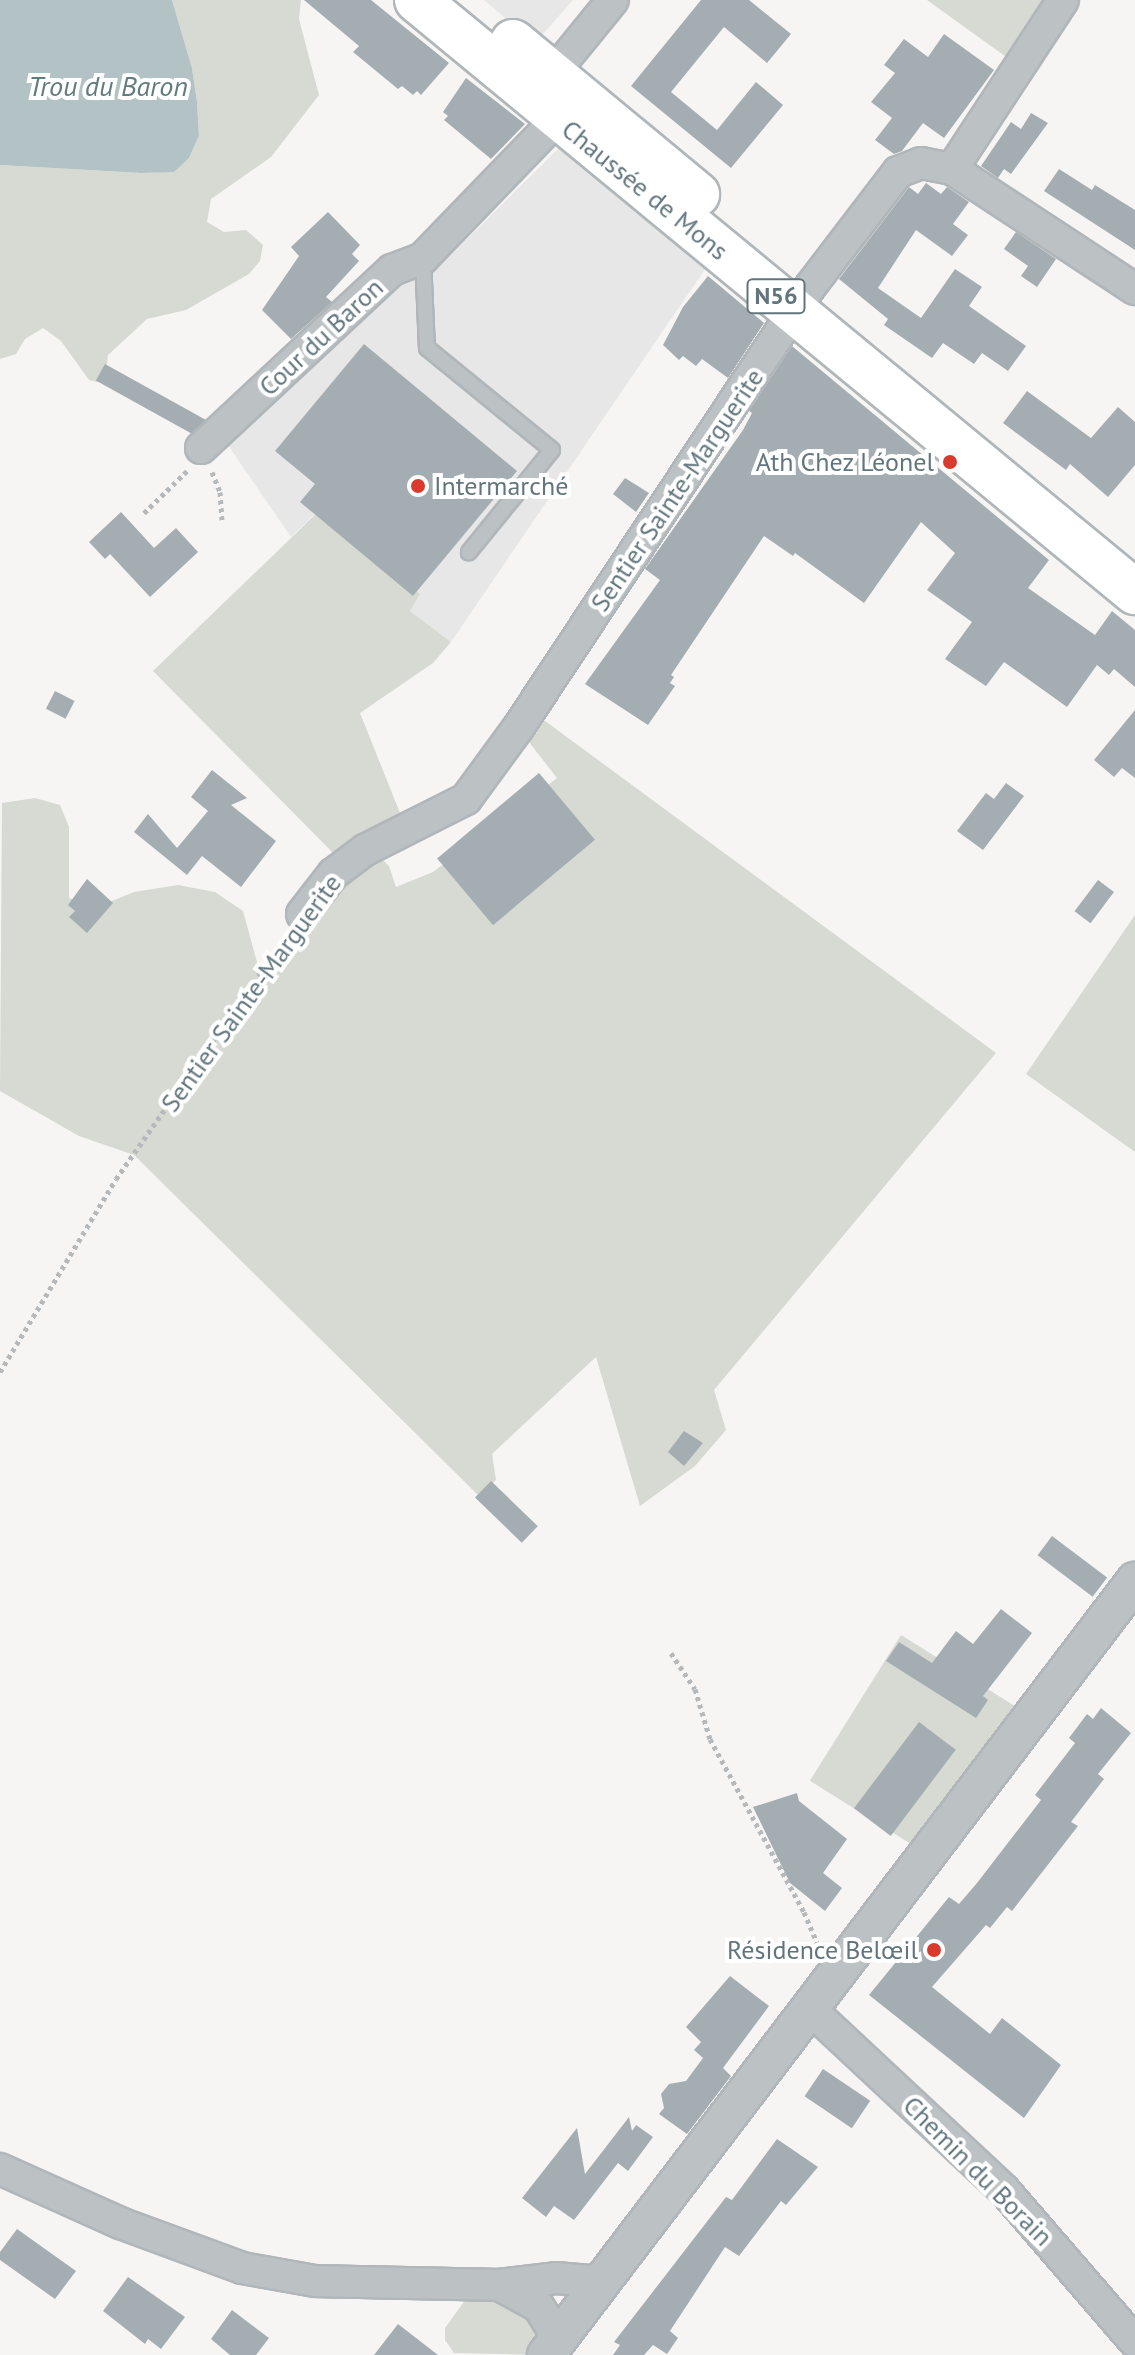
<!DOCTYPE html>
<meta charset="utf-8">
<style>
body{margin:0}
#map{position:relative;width:1135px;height:2355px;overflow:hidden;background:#f6f5f3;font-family:"PT Sans",sans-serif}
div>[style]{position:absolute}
.built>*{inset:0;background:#e6e7e6}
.green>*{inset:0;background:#d6dad2;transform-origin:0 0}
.water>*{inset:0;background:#b3c2c4}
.building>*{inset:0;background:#a4aeb2;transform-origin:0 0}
.path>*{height:5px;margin-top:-2.5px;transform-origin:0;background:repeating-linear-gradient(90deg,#b5b9bb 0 4px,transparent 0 8px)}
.roads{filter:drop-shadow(2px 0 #b0b6b9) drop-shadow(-2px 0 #b0b6b9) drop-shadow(0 2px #b0b6b9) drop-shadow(0 -2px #b0b6b9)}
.service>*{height:14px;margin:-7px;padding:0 7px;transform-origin:7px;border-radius:7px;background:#bcc2c4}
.minor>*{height:30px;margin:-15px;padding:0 15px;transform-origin:15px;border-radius:15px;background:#bcc2c4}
.tertiary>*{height:36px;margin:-18px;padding:0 18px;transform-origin:18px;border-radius:18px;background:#bcc2c4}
.primary>*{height:44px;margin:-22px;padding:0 22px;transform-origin:22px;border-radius:22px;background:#fff}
.dots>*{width:22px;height:22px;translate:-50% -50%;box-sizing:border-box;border:4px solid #fff;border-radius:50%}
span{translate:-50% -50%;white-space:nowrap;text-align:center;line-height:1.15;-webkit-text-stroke:8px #fff;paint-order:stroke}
.shield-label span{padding:2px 6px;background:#fff;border:2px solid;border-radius:6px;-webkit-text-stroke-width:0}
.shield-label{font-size:24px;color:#62757c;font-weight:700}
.street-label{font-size:26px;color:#62757c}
.poi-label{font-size:26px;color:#62757c}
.right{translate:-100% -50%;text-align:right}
.left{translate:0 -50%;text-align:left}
.water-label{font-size:28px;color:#627b7f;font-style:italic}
</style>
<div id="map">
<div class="built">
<div style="clip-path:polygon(484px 0,573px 0,535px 43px)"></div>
<div style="clip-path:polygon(566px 141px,712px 259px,451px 642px,410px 611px,420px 594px,316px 513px,291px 537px,219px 432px,400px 283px,435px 271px)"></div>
</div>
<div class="green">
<div style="clip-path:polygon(172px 0,301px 0,299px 19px,319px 95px,271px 157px,211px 199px,207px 222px,224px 232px,246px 230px,263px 245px,260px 261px,249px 274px,186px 310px,147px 319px,108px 355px,106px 371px,98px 382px,89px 380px,61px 341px,43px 328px,25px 339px,16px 354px,0 359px,0 165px,141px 173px,174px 171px,189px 158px,199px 136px,197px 102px,192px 68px)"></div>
<div style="clip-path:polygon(927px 0,1063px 0,1020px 67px)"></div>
<div style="clip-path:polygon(317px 513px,420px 594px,410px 611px,451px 642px,433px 663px,360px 713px,406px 828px,379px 856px,389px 866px,396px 887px,433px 872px,557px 778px,518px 728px,537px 715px,996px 1053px,714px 1390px,726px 1430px,695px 1466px,640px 1506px,596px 1357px,492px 1454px,496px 1480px,479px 1496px,134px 1155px,79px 1136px,0 1091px,2px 803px,35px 798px,60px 805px,69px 827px,69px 898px,95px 908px,134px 892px,178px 885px,215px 892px,243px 911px,260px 973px,321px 887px,344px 864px,153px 671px)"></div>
<div style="clip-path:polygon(1135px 915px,1135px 1152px,1026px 1074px)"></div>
<div style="left:901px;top:1635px;width:154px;height:172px;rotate:32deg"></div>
<div style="clip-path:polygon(476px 2285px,538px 2306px,540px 2355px,454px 2353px,445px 2340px,445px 2328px)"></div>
</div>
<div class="water">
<div style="clip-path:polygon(0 0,172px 0,192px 68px,197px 102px,199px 136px,189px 158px,174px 172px,141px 173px,0 165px)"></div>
</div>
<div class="building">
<div style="clip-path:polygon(304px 0,371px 0,449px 63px,421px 95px,417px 91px,413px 95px,402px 86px,398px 89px,353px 52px,359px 46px)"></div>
<div style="clip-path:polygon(701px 0,749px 0,791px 34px,767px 63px,724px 27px,671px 92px,717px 130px,756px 82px,783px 105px,731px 168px,631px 86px)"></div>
<div style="clip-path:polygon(944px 34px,994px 70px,944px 138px,923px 123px,902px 151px,894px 154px,875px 140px,892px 118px,871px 102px,895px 73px,884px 65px,904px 39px,928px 57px)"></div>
<div style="clip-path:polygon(466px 78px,525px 124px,491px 159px,444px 120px,448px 116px,443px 112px)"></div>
<div style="clip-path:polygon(1031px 113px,1048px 123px,1011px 174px,1004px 169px,998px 178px,981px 166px,1011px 122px,1021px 129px)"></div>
<div style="clip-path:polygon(1059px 169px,1092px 190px,1095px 185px,1135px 210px,1135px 250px,1044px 191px)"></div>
<div style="clip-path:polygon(926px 183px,941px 194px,947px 187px,969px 202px,953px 224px,968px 235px,952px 256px,916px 230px,878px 288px,921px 318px,955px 269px,982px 287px,969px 306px,1026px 346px,1008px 371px,982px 353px,974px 364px,943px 343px,932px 358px,884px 325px,888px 319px,839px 279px,909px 187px,918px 194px)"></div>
<div style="clip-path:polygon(328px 212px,360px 245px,352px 254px,359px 261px,326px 297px,332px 302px,291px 339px,262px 310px,299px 256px,291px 247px)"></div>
<div style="clip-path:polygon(1016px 232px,1056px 259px,1037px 287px,1021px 276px,1028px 266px,1004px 249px)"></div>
<div style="clip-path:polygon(708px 276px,764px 323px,728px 378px,702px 359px,696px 366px,683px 356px,679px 360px,663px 345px,683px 307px)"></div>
<div style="clip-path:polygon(364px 344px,517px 471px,413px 596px,300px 502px,315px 484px,275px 451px)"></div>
<div style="clip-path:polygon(792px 346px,1049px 560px,1028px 588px,1095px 635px,1112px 611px,1135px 630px,1135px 687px,1114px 669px,1109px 675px,1097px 665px,1067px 707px,1004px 662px,986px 686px,945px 659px,972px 622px,927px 590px,955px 553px,921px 522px,864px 603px,795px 553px,793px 556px,764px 536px,671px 675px,674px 677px,670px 683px,675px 686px,648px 725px,585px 684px,660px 580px,645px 569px,743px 430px,752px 413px,749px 411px)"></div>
<div style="left:105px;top:364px;width:115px;height:19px;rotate:29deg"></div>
<div style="clip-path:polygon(1027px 391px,1091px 438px,1118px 407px,1135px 422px,1135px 465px,1108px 497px,1070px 464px,1066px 470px,1003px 423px)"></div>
<div style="clip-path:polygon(625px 478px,649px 493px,636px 512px,613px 494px)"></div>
<div style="clip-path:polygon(121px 512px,154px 548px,176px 528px,198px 552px,150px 597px,110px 554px,105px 559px,89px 542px)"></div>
<div style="left:55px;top:691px;width:22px;height:20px;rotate:27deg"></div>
<div style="clip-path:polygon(1135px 710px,1135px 778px,1122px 768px,1114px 777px,1094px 760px)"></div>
<div style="clip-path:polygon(212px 770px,247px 798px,231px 805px,276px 841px,241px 887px,202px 856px,187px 875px,134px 832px,148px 814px,177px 848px,208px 811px,191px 797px)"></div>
<div style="left:539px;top:773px;width:87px;height:133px;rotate:50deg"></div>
<div style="clip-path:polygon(1006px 783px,1024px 796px,983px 850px,957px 831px,986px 793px,994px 799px)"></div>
<div style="clip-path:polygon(87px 879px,113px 903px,87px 933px,69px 917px,75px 911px,68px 905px)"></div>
<div style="left:1098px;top:880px;width:20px;height:39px;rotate:37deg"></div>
<div style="clip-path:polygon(684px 1431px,703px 1443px,684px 1466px,668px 1452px)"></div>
<div style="left:491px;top:1481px;width:65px;height:23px;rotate:44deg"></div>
<div style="left:1052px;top:1536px;width:69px;height:24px;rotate:37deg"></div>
<div style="clip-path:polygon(1001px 1609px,1032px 1633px,983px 1696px,988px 1700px,976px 1718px,886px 1661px,899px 1642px,932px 1663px,956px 1631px,973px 1644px)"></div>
<div style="clip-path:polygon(1101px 1708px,1131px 1733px,1098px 1774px,1104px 1779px,1071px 1822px,1078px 1826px,1012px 1911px,1007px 1907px,990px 1928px,986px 1925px,932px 1987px,990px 2034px,1002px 2018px,1061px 2065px,1024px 2118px,869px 1995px,949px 1897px,959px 1904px,977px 1883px,1041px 1800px,1035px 1795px,1075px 1743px,1069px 1738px,1087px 1714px,1093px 1719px)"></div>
<div style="left:919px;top:1722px;width:46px;height:108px;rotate:37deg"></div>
<div style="clip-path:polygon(797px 1793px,799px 1801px,847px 1839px,823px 1873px,842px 1888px,825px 1911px,790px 1883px,753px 1807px)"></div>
<div style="clip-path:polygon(730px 1976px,769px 2006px,723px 2068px,731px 2076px,687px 2134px,659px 2114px,664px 2108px,661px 2094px,669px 2084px,686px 2081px,703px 2058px,694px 2050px,701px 2042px,686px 2027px)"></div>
<div style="left:823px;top:2069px;width:57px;height:33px;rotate:34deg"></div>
<div style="clip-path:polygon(629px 2117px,632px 2131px,636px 2125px,653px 2137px,628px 2171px,618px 2163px,574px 2220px,554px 2206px,546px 2217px,522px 2198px,577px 2128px,585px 2174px)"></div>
<div style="clip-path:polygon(777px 2139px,818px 2167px,786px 2205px,781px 2201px,739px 2256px,725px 2247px,670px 2331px,678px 2338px,667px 2354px,653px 2345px,644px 2355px,613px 2355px,620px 2345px,614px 2342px,726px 2197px,732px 2200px)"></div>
<div style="clip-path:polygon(17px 2229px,76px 2271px,55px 2299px,0 2260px,0 2252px)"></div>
<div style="clip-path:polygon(128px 2277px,185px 2317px,161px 2349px,148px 2339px,145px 2344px,103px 2311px)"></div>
<div style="clip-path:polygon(232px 2310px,269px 2338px,256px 2355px,230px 2355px,211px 2339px)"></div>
<div style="clip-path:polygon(398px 2324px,438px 2355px,374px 2355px)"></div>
</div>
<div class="path">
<div style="left:212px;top:472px;width:22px;rotate:68deg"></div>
<div style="left:220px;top:492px;width:28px;rotate:86deg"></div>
<div style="left:144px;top:513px;width:63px;rotate:-44.4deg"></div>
<div style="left:0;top:1372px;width:225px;rotate:-59deg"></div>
<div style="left:116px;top:1179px;width:298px;rotate:-55deg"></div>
<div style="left:671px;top:1653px;width:43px;rotate:56.3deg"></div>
<div style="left:695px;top:1689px;width:52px;rotate:73.3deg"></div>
<div style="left:710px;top:1739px;width:197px;rotate:61.5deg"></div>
<div style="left:804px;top:1912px;width:39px;rotate:67deg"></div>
</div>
<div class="roads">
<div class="service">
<div style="left:423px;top:258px;width:90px;rotate:87.5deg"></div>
<div style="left:427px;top:348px;width:161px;rotate:39.2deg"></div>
<div style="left:552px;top:450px;width:132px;rotate:129.1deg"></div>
</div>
<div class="minor">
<div style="left:542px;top:87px;width:112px;rotate:-50.8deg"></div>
<div style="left:952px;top:169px;width:202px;rotate:-56.7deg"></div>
<div style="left:201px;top:448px;width:261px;rotate:-43deg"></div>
<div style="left:392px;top:270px;width:33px;rotate:-21deg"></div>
<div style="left:423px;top:258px;width:211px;rotate:-46deg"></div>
<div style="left:302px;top:914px;width:51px;rotate:-52.2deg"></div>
<div style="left:333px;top:874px;width:40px;rotate:-37deg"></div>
<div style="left:365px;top:850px;width:113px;rotate:-26.8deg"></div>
<div style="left:466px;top:799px;width:88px;rotate:-53.8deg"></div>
<div style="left:518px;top:728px;width:529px;rotate:-56.49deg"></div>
<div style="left:810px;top:287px;width:145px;rotate:-52.6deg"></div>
<div style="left:898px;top:172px;width:25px;rotate:-21deg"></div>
<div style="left:921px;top:163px;width:32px;rotate:11deg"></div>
<div style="left:952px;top:169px;width:219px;rotate:33.3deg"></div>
<div style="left:810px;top:2009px;width:265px;rotate:43deg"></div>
<div style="left:1004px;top:2190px;width:201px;rotate:49.2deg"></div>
<div style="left:0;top:2169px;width:132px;rotate:24.2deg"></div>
<div style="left:120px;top:2223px;width:130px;rotate:20.2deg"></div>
<div style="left:242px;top:2268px;width:74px;rotate:10.1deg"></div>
<div style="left:315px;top:2281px;width:184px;rotate:1.2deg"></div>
<div style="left:556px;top:2343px;width:16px;rotate:-105deg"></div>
<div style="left:552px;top:2328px;width:26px;rotate:-122deg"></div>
<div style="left:538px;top:2306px;width:44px;rotate:-151.7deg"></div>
<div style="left:499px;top:2285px;width:57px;rotate:-7deg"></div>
<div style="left:556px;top:2278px;width:46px;rotate:5deg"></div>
</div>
<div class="tertiary">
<div style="left:546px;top:2355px;width:973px;rotate:-52.73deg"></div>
</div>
<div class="primary">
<div style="left:417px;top:0;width:931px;rotate:39.51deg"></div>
<div style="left:513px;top:42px;width:239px;rotate:39.6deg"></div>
</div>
</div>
<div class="dots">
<div style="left:950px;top:462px;background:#da3a2e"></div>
<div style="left:418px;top:486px;background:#da3a2e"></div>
<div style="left:934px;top:1950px;background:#da3a2e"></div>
</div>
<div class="shield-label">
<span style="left:776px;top:296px">N56</span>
</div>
<div class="street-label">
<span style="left:645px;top:190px;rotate:39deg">Chaussée de Mons</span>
<span style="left:321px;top:337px;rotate:-43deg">Cour du Baron</span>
<span style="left:677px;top:490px;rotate:-56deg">Sentier Sainte-Marguerite</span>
<span style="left:251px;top:993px;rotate:-54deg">Sentier Sainte-Marguerite</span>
<span style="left:978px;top:2171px;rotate:45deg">Chemin du Borain</span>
</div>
<div class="poi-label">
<span class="right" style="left:934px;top:462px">Ath Chez Léonel</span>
<span class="left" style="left:434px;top:486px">Intermarché</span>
<span class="right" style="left:918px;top:1950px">Résidence Belœil</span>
</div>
<div class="water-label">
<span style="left:108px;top:86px">Trou du Baron</span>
</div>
</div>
